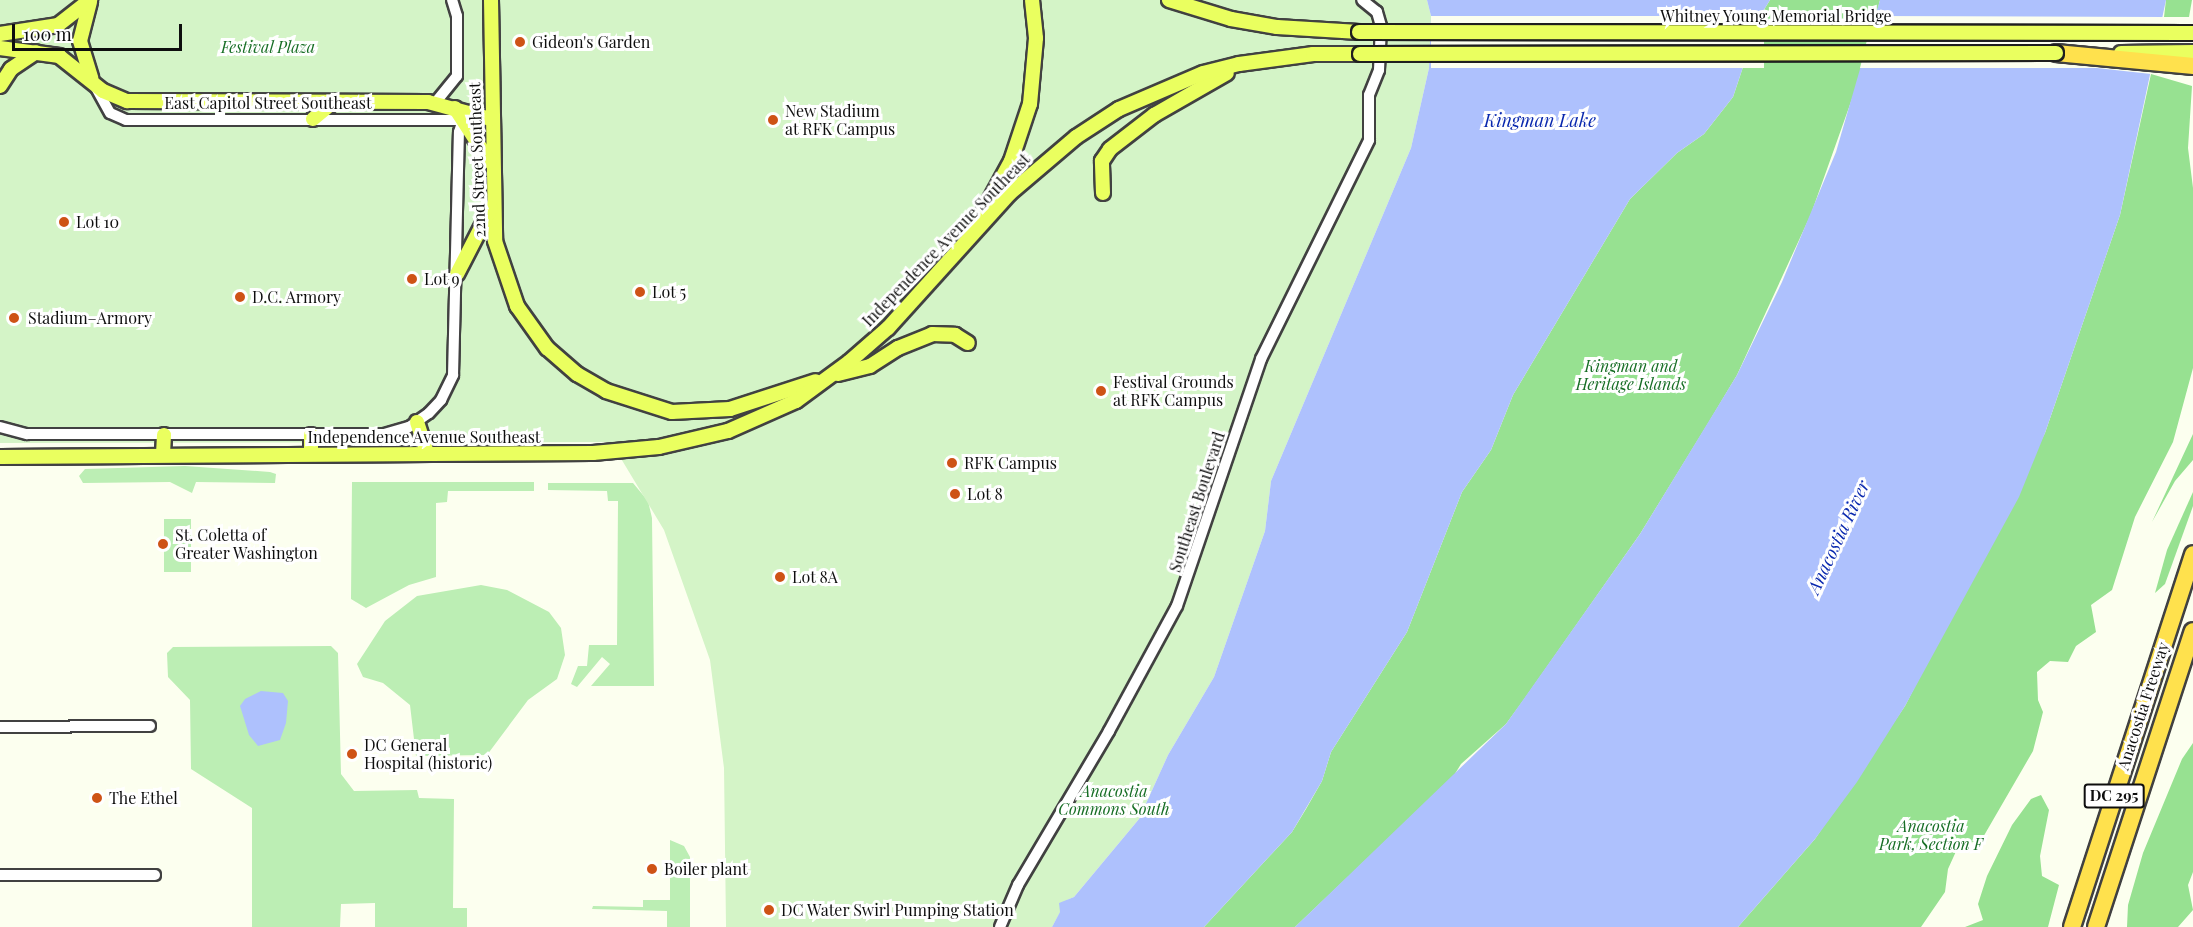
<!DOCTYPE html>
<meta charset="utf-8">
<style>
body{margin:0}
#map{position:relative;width:2193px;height:927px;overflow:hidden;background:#fcffef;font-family:"Playfair Display",serif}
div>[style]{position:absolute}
.green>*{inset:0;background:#bceeb4;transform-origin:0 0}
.forest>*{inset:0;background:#97e191}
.pitch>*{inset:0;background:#d4f4c7}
.water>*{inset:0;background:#aec1fd}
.pier>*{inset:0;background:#fcffef;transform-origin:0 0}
.roads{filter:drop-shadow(2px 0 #414141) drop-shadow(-2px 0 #414141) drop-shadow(0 2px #414141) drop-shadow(0 -2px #414141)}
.minor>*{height:10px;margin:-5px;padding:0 5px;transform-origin:5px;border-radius:5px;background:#fff}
.major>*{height:14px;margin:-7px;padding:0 7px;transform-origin:7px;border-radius:7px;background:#eaff5f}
.highway>*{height:16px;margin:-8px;padding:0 8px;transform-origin:8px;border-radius:8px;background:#ffe14d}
.bridges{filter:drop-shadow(2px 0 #1f1f1f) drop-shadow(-2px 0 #1f1f1f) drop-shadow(0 2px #1f1f1f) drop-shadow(0 -2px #1f1f1f)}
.major-bridge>*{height:14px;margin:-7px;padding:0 7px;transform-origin:7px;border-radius:7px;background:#eaff5f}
.dots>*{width:16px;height:16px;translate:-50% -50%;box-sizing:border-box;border:3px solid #fff;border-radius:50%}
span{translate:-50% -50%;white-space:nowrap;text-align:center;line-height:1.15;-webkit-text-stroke:6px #fff;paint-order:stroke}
.shield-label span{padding:2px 4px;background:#fff;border:2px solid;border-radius:4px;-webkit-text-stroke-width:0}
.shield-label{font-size:15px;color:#0e0e0e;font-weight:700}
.street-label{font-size:16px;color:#0e0e0e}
.poi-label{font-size:16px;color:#0e0e0e}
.left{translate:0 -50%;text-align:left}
.park-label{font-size:16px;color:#176e25;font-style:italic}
.water-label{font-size:18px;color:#0928ae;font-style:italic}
.scale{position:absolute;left:12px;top:24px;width:170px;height:27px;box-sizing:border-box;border:3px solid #0e0e0e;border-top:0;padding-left:8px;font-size:18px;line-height:21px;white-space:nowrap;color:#0e0e0e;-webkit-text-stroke:4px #fff;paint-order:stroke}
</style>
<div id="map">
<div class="green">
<div style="clip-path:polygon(185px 466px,270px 472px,276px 474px,275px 483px,196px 482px,192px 493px,170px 482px,83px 483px,79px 476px,85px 469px)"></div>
<div style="clip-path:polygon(352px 482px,534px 482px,534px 491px,448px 491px,447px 502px,436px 503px,436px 577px,409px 585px,366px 608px,351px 599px)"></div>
<div style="clip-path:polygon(548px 483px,633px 483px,648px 501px,652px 518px,654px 686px,591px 686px,610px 664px,602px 657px,577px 687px,571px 684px,578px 666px,587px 666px,589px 645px,617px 645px,618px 501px,608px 501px,607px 491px,548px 490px)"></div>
<div style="left:191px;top:519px;width:53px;height:27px;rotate:90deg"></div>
<div style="clip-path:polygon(481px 585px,507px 590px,549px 612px,561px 628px,565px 655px,557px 679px,528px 700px,487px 755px,416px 756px,410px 705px,383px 683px,363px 677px,357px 664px,385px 621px,417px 596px)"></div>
<div style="clip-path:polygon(331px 646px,338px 653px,341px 774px,354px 791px,417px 790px,419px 798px,454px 799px,453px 908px,467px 908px,467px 927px,375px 927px,375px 903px,341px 904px,340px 927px,252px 927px,252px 808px,191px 769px,190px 700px,168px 677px,167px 653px,173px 647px)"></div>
<div style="clip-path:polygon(670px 840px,684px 846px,690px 857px,690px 927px,667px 927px,667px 911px,592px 909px,593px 906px,643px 907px,643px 900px,670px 900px)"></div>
</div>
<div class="forest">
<div style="clip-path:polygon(1770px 0,1880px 0,1863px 68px,1811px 214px,1737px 375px,1710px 420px,1640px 534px,1527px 695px,1506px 724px,1461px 764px,1453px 777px,1295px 927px,1204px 927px,1292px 832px,1306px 809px,1322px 781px,1331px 752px,1407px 632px,1462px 492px,1491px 450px,1513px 395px,1630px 199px,1677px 153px,1704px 134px,1733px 97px,1760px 16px)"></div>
<div style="clip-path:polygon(2166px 0,2192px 0,2189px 17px,2164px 17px)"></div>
<div style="clip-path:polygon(2151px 74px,2192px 86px,2188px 148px,2193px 188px,2193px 368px,2173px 442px,2135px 517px,2112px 590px,2091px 605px,2096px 632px,2076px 646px,2068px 662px,2050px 661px,2037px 672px,2038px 700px,2043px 712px,2033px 751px,1982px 839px,1958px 847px,1948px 869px,1945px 892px,1921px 927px,1738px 927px,1815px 839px,1905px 706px,2045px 433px,2120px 215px)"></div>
<div style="clip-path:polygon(2193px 434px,2193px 460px,2175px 481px,2152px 522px)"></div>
<div style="clip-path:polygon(2193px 492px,2193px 506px,2165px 584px,2155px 593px,2167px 550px)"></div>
<div style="clip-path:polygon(2193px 743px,2193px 872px,2188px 885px,2193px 910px,2178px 927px,2127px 927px,2128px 905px,2143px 853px,2182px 759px)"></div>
<div style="clip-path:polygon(2041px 795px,2049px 810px,2040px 856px,2042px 876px,2059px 885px,2048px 927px,1965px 927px,1983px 920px,1978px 904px,1987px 876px,2012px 825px,2031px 799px)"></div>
</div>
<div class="pitch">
<div style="clip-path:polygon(0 0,1427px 0,1431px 16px,1429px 68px,1411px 148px,1271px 481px,1265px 531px,1214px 677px,1168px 755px,1139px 819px,1074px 897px,1067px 900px,1052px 927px,726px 927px,724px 768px,710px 660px,664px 530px,611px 442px,0 443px)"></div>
</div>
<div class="water">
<div style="clip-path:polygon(1427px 0,1770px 0,1760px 16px,1733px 97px,1704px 134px,1677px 153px,1630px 199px,1513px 395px,1491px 450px,1462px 492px,1407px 632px,1331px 752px,1322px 781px,1292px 832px,1204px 927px,1052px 927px,1060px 912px,1059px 903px,1074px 897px,1139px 819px,1168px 755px,1214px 677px,1265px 531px,1271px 481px,1411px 148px,1429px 68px,1431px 16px)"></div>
<div style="clip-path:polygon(1880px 0,2166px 0,2120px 215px,2045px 433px,2019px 497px,1905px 706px,1857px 782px,1815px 839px,1738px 927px,1295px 927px,1506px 724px,1640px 534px,1737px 375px,1782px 282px,1836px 152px)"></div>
<div style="clip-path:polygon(261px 691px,283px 693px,288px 701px,286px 723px,280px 740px,258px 746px,249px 735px,240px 706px,245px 699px)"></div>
</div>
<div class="pier">
<div style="left:1431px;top:16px;width:333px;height:52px"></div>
<div style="clip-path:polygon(1873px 16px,2164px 17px,2151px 74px,2097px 68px,1860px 68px)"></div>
</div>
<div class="roads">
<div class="minor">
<div style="left:435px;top:103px;width:35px;rotate:-51deg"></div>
<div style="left:457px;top:76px;width:60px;rotate:-90deg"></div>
<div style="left:457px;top:16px;width:17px;rotate:-107deg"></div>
<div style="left:0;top:427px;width:28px;rotate:15deg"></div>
<div style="left:27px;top:434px;width:357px"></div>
<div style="left:384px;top:434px;width:26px;rotate:-16deg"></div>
<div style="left:409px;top:427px;width:24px;rotate:-35deg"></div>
<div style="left:429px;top:413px;width:18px;rotate:-47deg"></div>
<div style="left:441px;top:400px;width:28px;rotate:-64deg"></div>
<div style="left:453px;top:375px;width:243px;rotate:-88.6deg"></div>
<div style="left:459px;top:132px;width:13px;rotate:-72deg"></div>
<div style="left:463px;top:120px;width:337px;rotate:180deg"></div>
<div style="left:126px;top:120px;width:17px;rotate:-156deg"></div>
<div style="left:110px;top:113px;width:31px;rotate:-119deg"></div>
<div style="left:0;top:727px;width:150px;rotate:-0.4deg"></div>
<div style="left:0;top:875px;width:155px"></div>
<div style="left:1000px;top:927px;width:46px;rotate:-66.8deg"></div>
<div style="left:1018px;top:885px;width:179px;rotate:-59.4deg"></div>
<div style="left:1109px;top:731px;width:142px;rotate:-61.5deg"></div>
<div style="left:1177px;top:606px;width:261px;rotate:-71.2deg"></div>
<div style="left:1261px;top:359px;width:244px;rotate:-63.7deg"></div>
<div style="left:1369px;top:140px;width:45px;rotate:-90deg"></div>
<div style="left:1369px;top:95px;width:27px;rotate:-68deg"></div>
<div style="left:1379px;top:70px;width:44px;rotate:-87.4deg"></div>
<div style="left:1381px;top:26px;width:15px;rotate:-106deg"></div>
<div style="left:1377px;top:12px;width:19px;rotate:-141deg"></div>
</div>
<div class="major">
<div style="left:491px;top:0;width:241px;rotate:89deg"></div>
<div style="left:495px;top:241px;width:69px;rotate:71.3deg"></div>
<div style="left:517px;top:306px;width:52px;rotate:54.5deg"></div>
<div style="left:547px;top:348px;width:40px;rotate:41deg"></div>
<div style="left:577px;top:374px;width:34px;rotate:30deg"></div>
<div style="left:606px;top:391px;width:69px;rotate:17.7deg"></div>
<div style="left:672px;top:412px;width:58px;rotate:-3deg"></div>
<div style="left:730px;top:409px;width:90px;rotate:-18deg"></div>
<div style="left:1169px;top:0;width:65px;rotate:17deg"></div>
<div style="left:1231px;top:19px;width:47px;rotate:9.9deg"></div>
<div style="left:1277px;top:27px;width:82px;rotate:3.5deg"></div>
<div style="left:90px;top:2px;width:40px;rotate:104.4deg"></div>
<div style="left:80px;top:41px;width:39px;rotate:73deg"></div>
<div style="left:0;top:34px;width:59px;rotate:-8.8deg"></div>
<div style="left:58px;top:25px;width:41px;rotate:-38deg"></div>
<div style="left:0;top:48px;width:60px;rotate:7.7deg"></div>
<div style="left:59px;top:56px;width:56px;rotate:38.5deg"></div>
<div style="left:103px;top:91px;width:26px;rotate:23deg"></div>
<div style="left:127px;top:101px;width:301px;rotate:0.2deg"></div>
<div style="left:428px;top:102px;width:65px;rotate:15.1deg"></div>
<div style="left:2121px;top:53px;width:72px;rotate:-0.8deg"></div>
<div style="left:0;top:86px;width:20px;rotate:-57deg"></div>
<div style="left:11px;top:69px;width:30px;rotate:-34deg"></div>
<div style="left:455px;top:108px;width:64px;rotate:57.1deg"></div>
<div style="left:313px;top:119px;width:26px;rotate:-40deg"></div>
<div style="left:1103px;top:193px;width:32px;rotate:-92deg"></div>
<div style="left:1102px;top:161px;width:14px;rotate:-56deg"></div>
<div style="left:1110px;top:149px;width:56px;rotate:-37.7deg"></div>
<div style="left:1154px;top:115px;width:84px;rotate:-29.9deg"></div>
<div style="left:982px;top:214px;width:60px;rotate:-61.3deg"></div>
<div style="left:1011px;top:161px;width:60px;rotate:-71.6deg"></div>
<div style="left:1030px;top:104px;width:66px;rotate:-84.8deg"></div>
<div style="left:1036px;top:38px;width:38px;rotate:-96deg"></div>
<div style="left:457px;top:274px;width:74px;rotate:-62.7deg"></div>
<div style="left:838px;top:374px;width:33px;rotate:-14deg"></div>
<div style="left:870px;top:366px;width:33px;rotate:-33deg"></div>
<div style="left:898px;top:348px;width:37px;rotate:-22deg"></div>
<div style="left:932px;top:334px;width:23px;rotate:2deg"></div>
<div style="left:955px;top:335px;width:15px;rotate:32deg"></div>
<div style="left:417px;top:422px;width:33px;rotate:72deg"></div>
<div style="left:311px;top:435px;width:18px;rotate:90deg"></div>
<div style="left:163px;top:454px;width:19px;rotate:-87deg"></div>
<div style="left:0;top:457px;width:593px;rotate:-0.39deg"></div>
<div style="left:593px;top:453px;width:66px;rotate:-5.2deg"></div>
<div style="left:659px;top:447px;width:71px;rotate:-13.1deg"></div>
<div style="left:728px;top:431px;width:74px;rotate:-23.8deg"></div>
<div style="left:796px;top:401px;width:66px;rotate:-36.3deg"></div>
<div style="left:849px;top:362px;width:52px;rotate:-41.1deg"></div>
<div style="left:888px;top:328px;width:181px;rotate:-47.9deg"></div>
<div style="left:1009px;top:194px;width:88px;rotate:-40.4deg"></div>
<div style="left:1076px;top:137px;width:51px;rotate:-33.1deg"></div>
<div style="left:1119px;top:109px;width:91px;rotate:-23.2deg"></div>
<div style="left:1203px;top:73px;width:37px;rotate:-14deg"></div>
<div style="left:1239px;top:64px;width:75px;rotate:-7.7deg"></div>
<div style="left:1313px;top:54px;width:47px"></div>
</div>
<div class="highway">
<div style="left:2056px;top:53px;width:138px;rotate:5.4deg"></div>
<div style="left:2072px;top:927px;width:392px;rotate:-72deg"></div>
<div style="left:2096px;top:927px;width:311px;rotate:-71.9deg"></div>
</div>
</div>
<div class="bridges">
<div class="major-bridge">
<div style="left:1359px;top:32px;width:834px;rotate:0.07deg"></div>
<div style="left:1360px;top:54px;width:696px;rotate:-0.08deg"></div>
</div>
</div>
<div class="dots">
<div style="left:520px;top:42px;background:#ce5316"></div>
<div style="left:773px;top:120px;background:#ce5316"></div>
<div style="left:64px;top:222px;background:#ce5316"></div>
<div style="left:412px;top:279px;background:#ce5316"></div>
<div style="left:640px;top:292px;background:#ce5316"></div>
<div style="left:240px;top:297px;background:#ce5316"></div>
<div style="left:14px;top:318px;background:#ce5316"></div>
<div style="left:1101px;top:391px;background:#ce5316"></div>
<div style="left:952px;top:463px;background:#ce5316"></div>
<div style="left:955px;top:494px;background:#ce5316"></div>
<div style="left:163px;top:544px;background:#ce5316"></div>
<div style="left:780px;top:577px;background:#ce5316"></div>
<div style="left:352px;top:754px;background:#ce5316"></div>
<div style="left:97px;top:798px;background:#ce5316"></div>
<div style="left:652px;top:869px;background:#ce5316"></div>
<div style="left:769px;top:910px;background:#ce5316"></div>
</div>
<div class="shield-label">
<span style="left:2114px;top:796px">DC 295</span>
</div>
<div class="street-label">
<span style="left:1776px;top:16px">Whitney Young Memorial Bridge</span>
<span style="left:268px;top:103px">East Capitol Street Southeast</span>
<span style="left:477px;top:160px;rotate:-92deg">22nd Street Southeast</span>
<span style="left:946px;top:240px;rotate:-46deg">Independence Avenue Southeast</span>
<span style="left:424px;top:437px">Independence Avenue Southeast</span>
<span style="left:1197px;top:502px;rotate:-72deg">Southeast Boulevard</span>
<span style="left:2143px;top:706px;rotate:-72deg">Anacostia Freeway</span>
</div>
<div class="poi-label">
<span class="left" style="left:532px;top:42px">Gideon's Garden</span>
<span class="left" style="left:785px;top:120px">New Stadium<br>at RFK Campus</span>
<span class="left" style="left:76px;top:222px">Lot 10</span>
<span class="left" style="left:424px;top:279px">Lot 9</span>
<span class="left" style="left:652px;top:292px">Lot 5</span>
<span class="left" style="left:252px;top:297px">D.C. Armory</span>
<span class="left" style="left:28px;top:318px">Stadium–Armory</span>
<span class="left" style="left:1113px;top:391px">Festival Grounds<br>at RFK Campus</span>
<span class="left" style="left:964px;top:463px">RFK Campus</span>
<span class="left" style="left:967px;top:494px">Lot 8</span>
<span class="left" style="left:175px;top:544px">St. Coletta of<br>Greater Washington</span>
<span class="left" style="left:792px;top:577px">Lot 8A</span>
<span class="left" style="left:364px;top:754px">DC General<br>Hospital (historic)</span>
<span class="left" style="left:109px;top:798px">The Ethel</span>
<span class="left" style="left:664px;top:869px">Boiler plant</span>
<span class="left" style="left:781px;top:910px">DC Water Swirl Pumping Station</span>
</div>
<div class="park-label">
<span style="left:268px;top:47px">Festival Plaza</span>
<span style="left:1631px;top:375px">Kingman and<br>Heritage Islands</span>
<span style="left:1114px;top:800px">Anacostia<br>Commons South</span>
<span style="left:1931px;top:835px">Anacostia<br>Park, Section F</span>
</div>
<div class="water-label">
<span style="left:1540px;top:120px">Kingman Lake</span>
<span style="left:1838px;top:537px;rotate:-65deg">Anacostia River</span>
</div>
<div class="scale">100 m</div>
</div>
